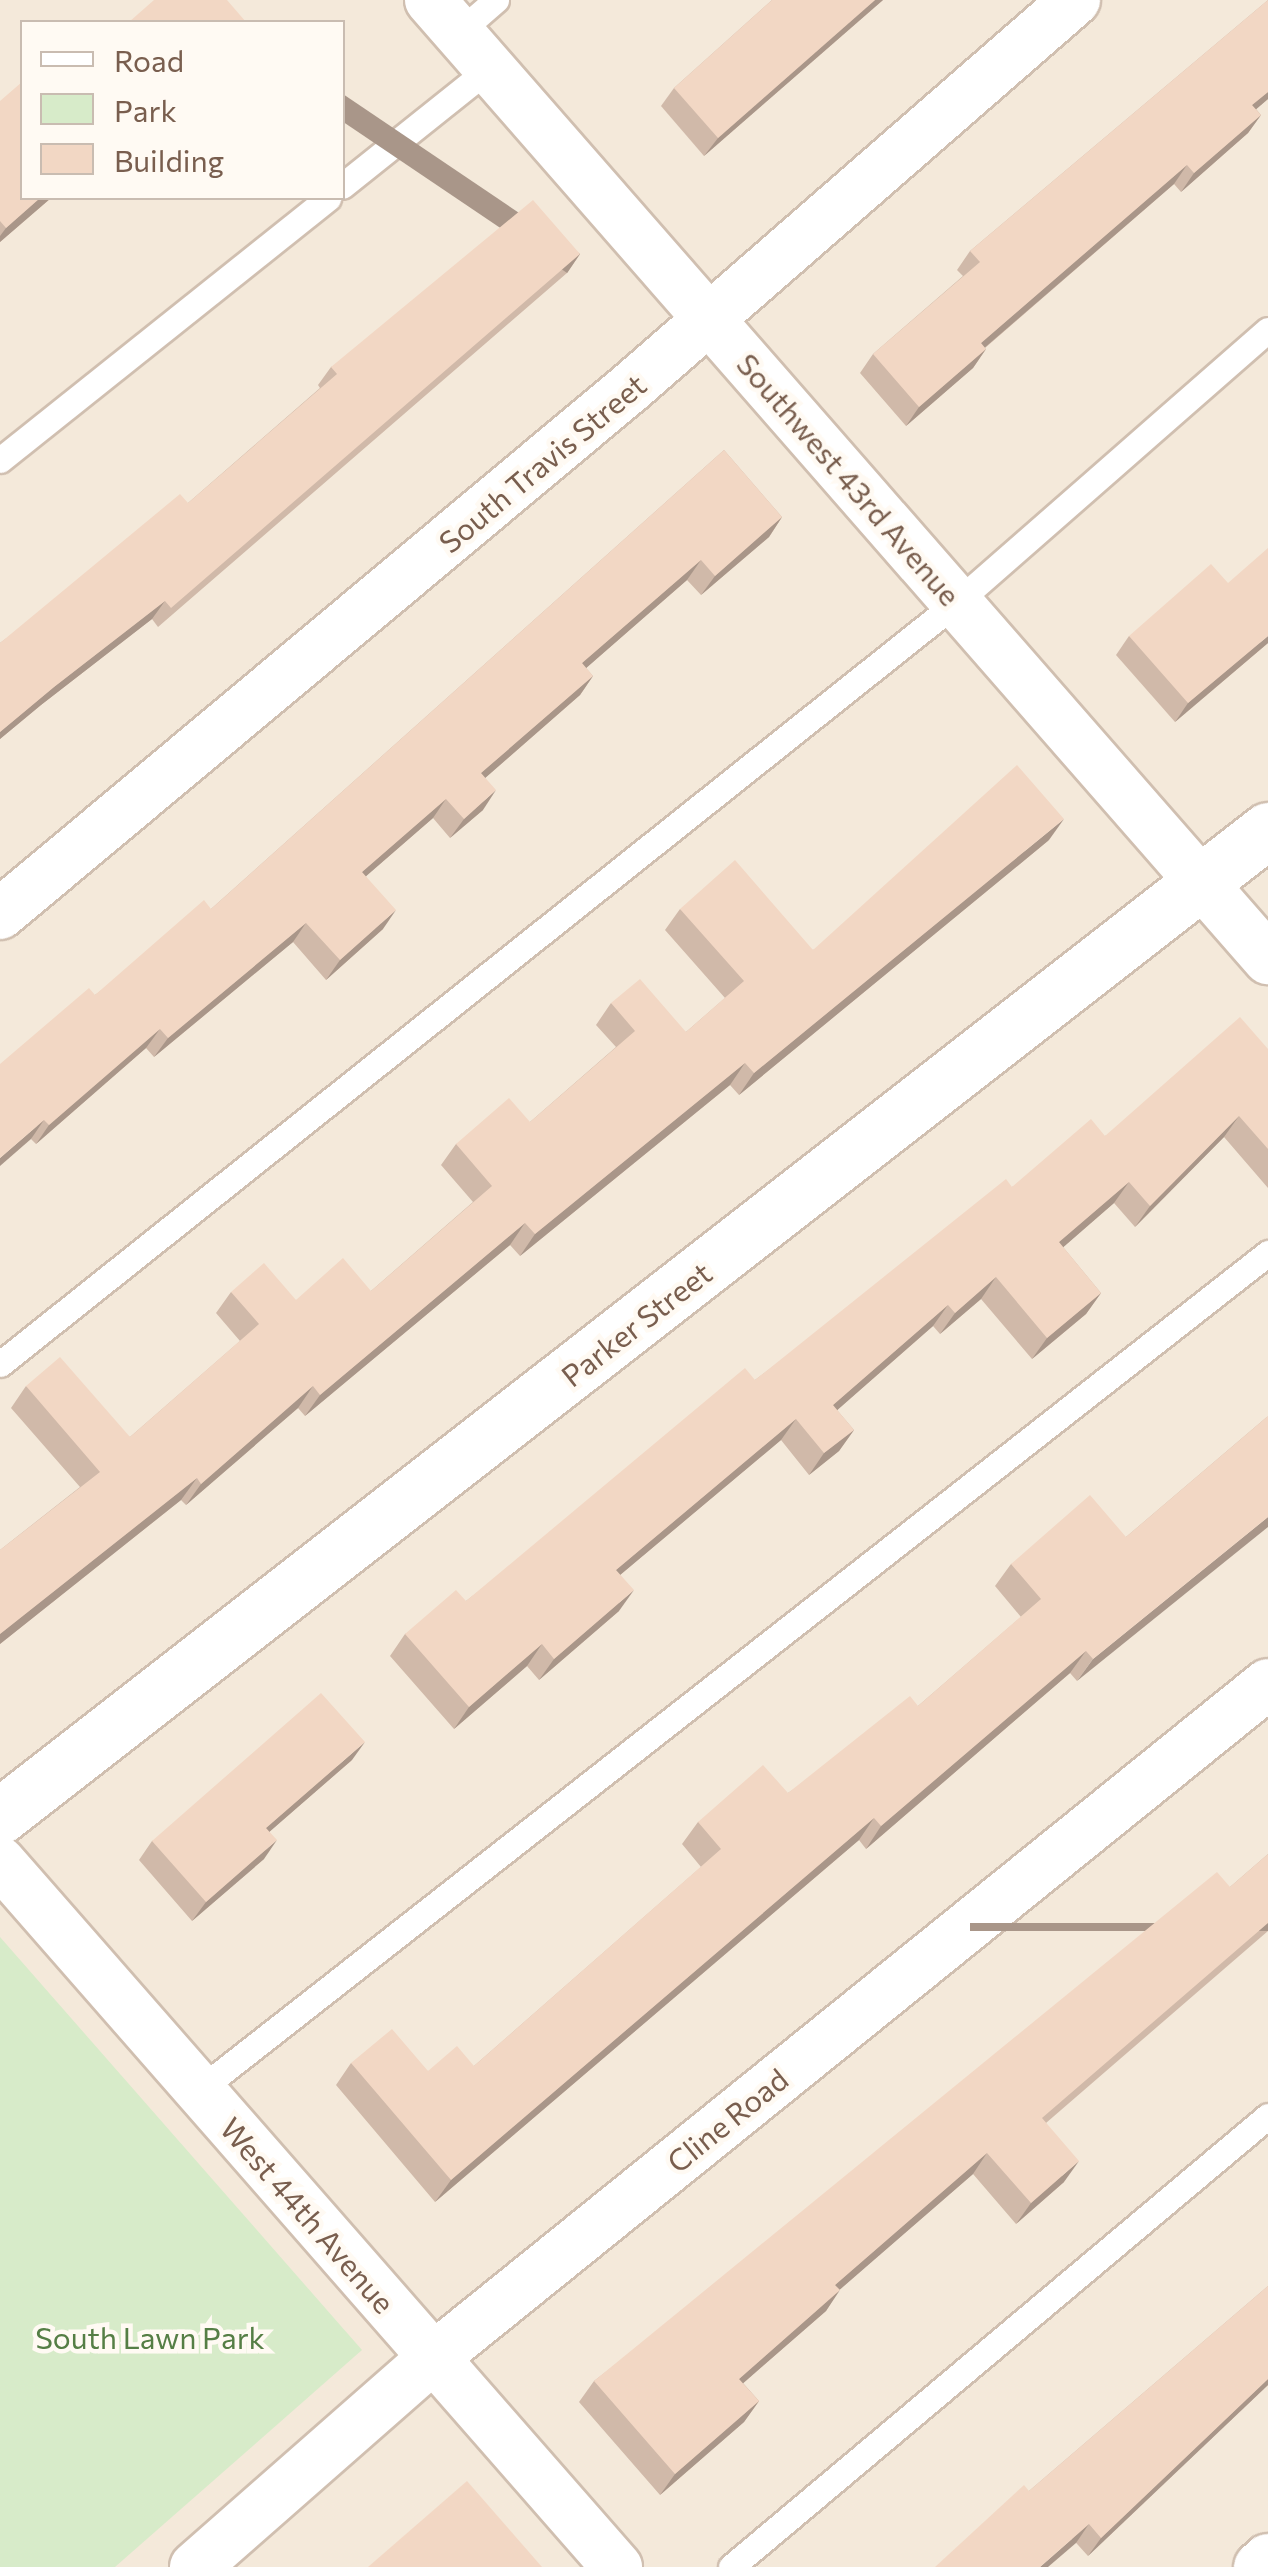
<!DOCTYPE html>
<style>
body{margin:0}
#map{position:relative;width:1268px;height:2567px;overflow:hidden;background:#fdf6ec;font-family:Commissioner,sans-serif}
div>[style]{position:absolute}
.residential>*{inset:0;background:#f4e9da}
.green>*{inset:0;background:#d7ebc9}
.roads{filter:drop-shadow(2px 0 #d0bfb0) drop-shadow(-2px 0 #d0bfb0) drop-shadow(0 2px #d0bfb0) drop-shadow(0 -2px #d0bfb0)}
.service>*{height:25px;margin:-12.5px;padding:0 12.5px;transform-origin:12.5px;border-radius:12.5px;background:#fff}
.minor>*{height:50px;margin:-25px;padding:0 25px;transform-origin:25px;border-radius:25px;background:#fff}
.secondary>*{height:55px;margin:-27.5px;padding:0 27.5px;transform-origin:27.5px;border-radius:27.5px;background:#fff}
.wall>*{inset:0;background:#d0b9a9}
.shaded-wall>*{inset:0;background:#a99689;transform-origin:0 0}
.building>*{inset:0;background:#f2d7c4}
span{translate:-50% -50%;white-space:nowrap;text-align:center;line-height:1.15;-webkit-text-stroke:9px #fffaf3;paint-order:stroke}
.street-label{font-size:30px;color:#795e4e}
.park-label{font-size:30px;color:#557e45}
.legend{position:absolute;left:20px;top:20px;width:325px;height:180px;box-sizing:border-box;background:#fffaf3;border:2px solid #c9bcb1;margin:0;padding:12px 18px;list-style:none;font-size:30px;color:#795e4e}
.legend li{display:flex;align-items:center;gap:20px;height:50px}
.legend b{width:50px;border:2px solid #c9bcb1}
</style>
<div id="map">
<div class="residential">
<div style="clip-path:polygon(evenodd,0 0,1268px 0,1268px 2567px,0 2567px,0 0,22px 22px,342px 22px,342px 198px,22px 198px,22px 22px)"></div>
</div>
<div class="green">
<div style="clip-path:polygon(0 1937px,362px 2350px,115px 2567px,0 2567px)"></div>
</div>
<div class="roads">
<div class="service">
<div style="left:459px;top:32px;width:49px;rotate:-40.9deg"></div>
<div style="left:342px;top:186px;width:189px;rotate:-38.6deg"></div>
<div style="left:0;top:460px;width:420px;rotate:-38.6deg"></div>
<div style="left:0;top:1364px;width:1223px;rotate:-38.53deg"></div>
<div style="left:957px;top:602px;width:413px;rotate:-41.2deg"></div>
<div style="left:199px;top:2090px;width:1358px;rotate:-38.06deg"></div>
<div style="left:731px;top:2567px;width:701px;rotate:-40.03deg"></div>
</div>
<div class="minor">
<div style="left:430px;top:0;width:1274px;rotate:48.85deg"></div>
<div style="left:0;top:914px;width:822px;rotate:-39.87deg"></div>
<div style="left:631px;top:387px;width:589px;rotate:-41.08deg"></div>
<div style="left:0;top:1862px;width:937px;rotate:48.81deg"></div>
<div style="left:195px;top:2567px;width:317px;rotate:-41.3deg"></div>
<div style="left:433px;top:2358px;width:1073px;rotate:-38.91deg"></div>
<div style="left:1259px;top:2567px;width:12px;rotate:-42deg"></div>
</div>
<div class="secondary">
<div style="left:0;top:1816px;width:1606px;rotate:-37.87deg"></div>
</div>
</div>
<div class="wall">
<div style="clip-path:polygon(772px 0,883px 0,704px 156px,661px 106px,674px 88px)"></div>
<div style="clip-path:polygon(1268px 0,1268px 99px,1256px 109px,1261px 115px,1248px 133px,1181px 192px,1174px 184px,985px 348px,986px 349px,973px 368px,906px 426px,860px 373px,873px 354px,963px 276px,957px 270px,970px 251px)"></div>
<div style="clip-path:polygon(0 101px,22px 198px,51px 198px,0 242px)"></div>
<div style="clip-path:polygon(580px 254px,567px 273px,158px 627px,152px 619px,41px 705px,0 739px,0 643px,188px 503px,320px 388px,318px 385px,331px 367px)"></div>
<div style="clip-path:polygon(724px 450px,782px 517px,769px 537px,701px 595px,687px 580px,586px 668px,593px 676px,580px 695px,485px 778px,483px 810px,450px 838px,433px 818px,366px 876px,383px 929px,326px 980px,293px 942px,154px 1057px,146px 1048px,36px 1144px,31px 1139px,95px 995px,211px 909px)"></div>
<div style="clip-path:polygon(1129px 636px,1268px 643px,1175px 722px,1116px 655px)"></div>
<div style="clip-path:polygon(1049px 840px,739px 1095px,730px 1085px,520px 1256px,510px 1245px,305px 1416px,298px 1408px,186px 1505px,181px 1500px,0 1644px,0 1550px,80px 1487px,11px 1408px,26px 1386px,130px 1437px,240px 1341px,216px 1313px,231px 1292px,296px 1300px,371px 1291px,473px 1202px,441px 1165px,456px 1144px,530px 1122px,616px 1047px,596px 1025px,611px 1003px,686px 1032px,725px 998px,665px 930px,680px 909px,813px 950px)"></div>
<div style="clip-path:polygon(1268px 1049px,1268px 1188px,1224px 1137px,1135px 1227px,1114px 1203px,1063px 1247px,1101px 1293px,1086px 1314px,1032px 1359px,981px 1299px,940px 1334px,933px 1326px,837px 1410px,854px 1430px,839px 1451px,809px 1475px,781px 1440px,620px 1575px,619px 1611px,539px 1680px,527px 1666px,454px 1729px,390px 1656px,405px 1634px,466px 1601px,755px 1380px,1012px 1187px,1105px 1136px)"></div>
<div style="clip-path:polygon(1268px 1416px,1077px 1681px,1070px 1673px,866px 1849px,859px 1840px,435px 2202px,336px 2085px,351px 2063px,428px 2071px,474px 2066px,701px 1867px,682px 1844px,698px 1822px,788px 1793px,918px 1706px,1021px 1617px,995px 1586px,1011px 1564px,1126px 1537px)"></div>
<div style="clip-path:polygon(352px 1760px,269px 1832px,264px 1859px,192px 1921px,139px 1860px,152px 1841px)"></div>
<div style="clip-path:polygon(1268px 1854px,1268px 1931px,1046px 2123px,1064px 2182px,1016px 2224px,973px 2174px,839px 2290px,826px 2311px,743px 2383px,759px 2401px,744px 2422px,660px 2495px,579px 2402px,594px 2381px,1230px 1887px)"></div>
<div style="clip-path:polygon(1268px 2286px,1268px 2385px,1088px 2556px,1029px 2491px)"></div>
</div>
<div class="shaded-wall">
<div style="clip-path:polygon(875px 0,883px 0,704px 156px,718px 138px)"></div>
<div style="clip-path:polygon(1268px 92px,1268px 99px,1239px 124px,1252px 105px)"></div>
<div style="clip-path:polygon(1261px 115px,1248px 133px,1181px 192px,1194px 173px)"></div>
<div style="clip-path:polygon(1187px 165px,1174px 184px,968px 362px,981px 343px)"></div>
<div style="clip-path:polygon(40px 198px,51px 198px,0 242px,0 236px,6px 228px)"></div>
<div style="left:580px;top:254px;width:23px;height:541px;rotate:124deg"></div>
<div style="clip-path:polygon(986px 349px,973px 368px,906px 426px,919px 407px)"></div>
<div style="clip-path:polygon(782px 517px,769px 537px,701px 595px,715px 576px)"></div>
<div style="clip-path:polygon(701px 560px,687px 580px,569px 683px,582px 663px)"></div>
<div style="clip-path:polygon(165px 601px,152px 619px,41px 705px,0 739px,0 732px,54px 687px)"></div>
<div style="clip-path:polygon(1268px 636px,1268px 643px,1175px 722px,1188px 703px)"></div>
<div style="clip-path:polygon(593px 676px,580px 695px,468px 793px,481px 773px)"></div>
<div style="clip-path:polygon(496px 790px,483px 810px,450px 838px,464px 819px)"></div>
<div style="clip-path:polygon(446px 799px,433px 818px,349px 891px,362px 872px)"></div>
<div style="clip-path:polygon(1064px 819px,1049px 840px,739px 1095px,754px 1073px)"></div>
<div style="clip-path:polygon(396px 910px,383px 929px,326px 980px,340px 960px)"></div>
<div style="clip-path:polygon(306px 923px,293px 942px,154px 1057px,168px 1038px)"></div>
<div style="clip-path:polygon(160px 1029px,146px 1048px,36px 1144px,49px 1125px)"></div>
<div style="clip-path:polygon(745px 1063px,730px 1085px,520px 1256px,535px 1234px)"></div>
<div style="clip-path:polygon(1239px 1116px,1224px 1137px,1135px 1227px,1150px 1206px)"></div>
<div style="clip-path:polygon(44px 1120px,31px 1139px,0 1166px,0 1158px)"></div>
<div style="clip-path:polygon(1129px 1182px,1114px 1203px,1044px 1264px,1059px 1242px)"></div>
<div style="clip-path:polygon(525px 1223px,510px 1245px,305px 1416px,320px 1395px)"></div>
<div style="clip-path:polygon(996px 1277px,981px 1299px,940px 1334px,955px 1313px)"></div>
<div style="clip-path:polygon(1101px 1293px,1086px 1314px,1032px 1359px,1047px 1338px)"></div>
<div style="clip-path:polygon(948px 1305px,933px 1326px,818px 1427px,833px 1405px)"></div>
<div style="clip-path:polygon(313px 1386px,298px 1408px,186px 1505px,201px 1484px)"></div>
<div style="clip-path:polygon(796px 1419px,781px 1440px,601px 1591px,616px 1570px)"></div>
<div style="clip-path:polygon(854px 1430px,839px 1451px,809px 1475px,824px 1453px)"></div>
<div style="clip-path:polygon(197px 1478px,181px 1500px,0 1644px,0 1634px)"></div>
<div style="clip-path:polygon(1268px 1517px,1268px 1527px,1077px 1681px,1093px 1659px)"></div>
<div style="clip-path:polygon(634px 1590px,619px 1611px,539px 1680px,554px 1659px)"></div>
<div style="clip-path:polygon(542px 1644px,527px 1666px,454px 1729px,469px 1707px)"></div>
<div style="clip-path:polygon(1086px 1651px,1070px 1673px,866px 1849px,881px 1826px)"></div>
<div style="clip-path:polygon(365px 1742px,352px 1760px,253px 1846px,266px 1828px)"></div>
<div style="clip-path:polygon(874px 1818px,859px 1840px,435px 2202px,451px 2180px)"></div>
<div style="clip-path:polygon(277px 1840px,264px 1859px,192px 1921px,206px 1902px)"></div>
<div style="left:1268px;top:1923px;width:8px;height:298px;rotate:90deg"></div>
<div style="clip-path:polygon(987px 2153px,973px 2174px,821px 2306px,835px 2285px)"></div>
<div style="clip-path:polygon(1079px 2161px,1064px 2182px,1016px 2224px,1031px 2203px)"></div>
<div style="clip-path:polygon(840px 2290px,826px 2311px,724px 2400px,739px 2379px)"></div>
<div style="clip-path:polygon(1268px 2379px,1268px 2385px,1088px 2556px,1101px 2538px)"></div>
<div style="clip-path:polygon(759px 2401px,744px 2422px,660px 2495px,675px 2474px)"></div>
<div style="clip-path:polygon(1089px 2524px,1076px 2543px,1048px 2567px,1040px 2567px)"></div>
</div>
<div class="building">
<div style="clip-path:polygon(154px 0,227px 0,246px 22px,129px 22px)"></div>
<div style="clip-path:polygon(772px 0,875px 0,718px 138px,674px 88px)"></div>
<div style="clip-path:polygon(1268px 0,1268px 92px,1252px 105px,1261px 115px,1194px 173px,1187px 165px,981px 343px,986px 349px,919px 407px,873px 354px,980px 262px,970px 251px)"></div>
<div style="clip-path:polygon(22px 82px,22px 198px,40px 198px,6px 228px,0 221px,0 101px)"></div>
<div style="clip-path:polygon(533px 200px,580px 254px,171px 608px,165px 601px,54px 687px,0 732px,0 643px,180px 494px,188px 503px,337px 374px,331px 367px)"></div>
<div style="clip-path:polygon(724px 450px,782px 517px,715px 576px,701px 560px,582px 663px,593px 676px,481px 773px,496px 790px,464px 819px,446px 799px,362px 872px,396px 910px,340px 960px,306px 923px,168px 1038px,160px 1029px,49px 1125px,44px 1120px,0 1158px,0 1064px,89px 988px,95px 995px,204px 900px,211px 909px)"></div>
<div style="clip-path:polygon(1268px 548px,1268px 636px,1188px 703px,1129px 636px,1211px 564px,1228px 583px)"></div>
<div style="clip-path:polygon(1017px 765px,1064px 819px,754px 1073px,745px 1063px,535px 1234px,525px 1223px,320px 1395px,313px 1386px,201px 1484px,197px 1478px,0 1634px,0 1550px,100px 1472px,26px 1386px,60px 1357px,130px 1437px,259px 1324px,231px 1292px,264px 1263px,296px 1300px,343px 1258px,371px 1291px,492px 1186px,456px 1144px,509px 1098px,530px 1122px,635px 1031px,611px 1003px,640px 979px,686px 1032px,744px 981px,680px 909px,735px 860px,813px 950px)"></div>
<div style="clip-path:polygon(1240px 1017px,1268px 1049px,1268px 1149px,1239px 1116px,1150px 1206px,1129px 1182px,1059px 1242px,1101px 1293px,1047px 1338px,996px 1277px,955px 1313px,948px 1305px,833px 1405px,854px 1430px,824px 1453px,796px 1419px,616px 1570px,634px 1590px,554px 1659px,542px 1644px,469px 1707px,405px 1634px,456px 1590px,466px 1601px,745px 1368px,755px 1380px,1006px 1179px,1012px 1187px,1091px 1119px,1105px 1136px)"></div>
<div style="clip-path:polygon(1268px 1416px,1268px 1517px,1093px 1659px,1086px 1651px,881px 1826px,874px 1818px,451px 2180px,351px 2063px,392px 2029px,428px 2071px,457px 2046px,474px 2066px,721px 1849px,698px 1822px,763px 1765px,788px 1793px,910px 1696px,918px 1706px,1041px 1599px,1011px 1564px,1090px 1495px,1126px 1537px)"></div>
<div style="clip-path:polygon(321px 1693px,365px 1742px,266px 1828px,277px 1840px,206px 1902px,152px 1841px)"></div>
<div style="clip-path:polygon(1268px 1854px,1268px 1923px,1042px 2118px,1079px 2161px,1031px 2203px,987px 2153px,835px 2285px,840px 2290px,739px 2379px,759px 2401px,675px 2474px,594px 2381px,1217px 1872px,1230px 1887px)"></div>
<div style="clip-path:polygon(1268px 2286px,1268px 2379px,1101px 2538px,1089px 2524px,1040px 2567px,935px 2567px,1024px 2485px,1029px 2491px)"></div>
<div style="clip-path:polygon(467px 2481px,542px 2567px,368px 2567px)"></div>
</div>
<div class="street-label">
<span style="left:542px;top:463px;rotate:-40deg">South Travis Street</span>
<span style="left:849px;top:479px;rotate:49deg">Southwest 43rd Avenue</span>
<span style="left:636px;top:1324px;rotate:-38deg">Parker Street</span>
<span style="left:727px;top:2120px;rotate:-39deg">Cline Road</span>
<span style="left:308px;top:2215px;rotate:49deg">West 44th Avenue</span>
</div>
<div class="park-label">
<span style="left:150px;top:2337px">South Lawn Park</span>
</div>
<ul class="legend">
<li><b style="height:12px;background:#fff"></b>Road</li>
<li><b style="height:28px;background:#d7ebc9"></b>Park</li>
<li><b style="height:28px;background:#f2d7c4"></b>Building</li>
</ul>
</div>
